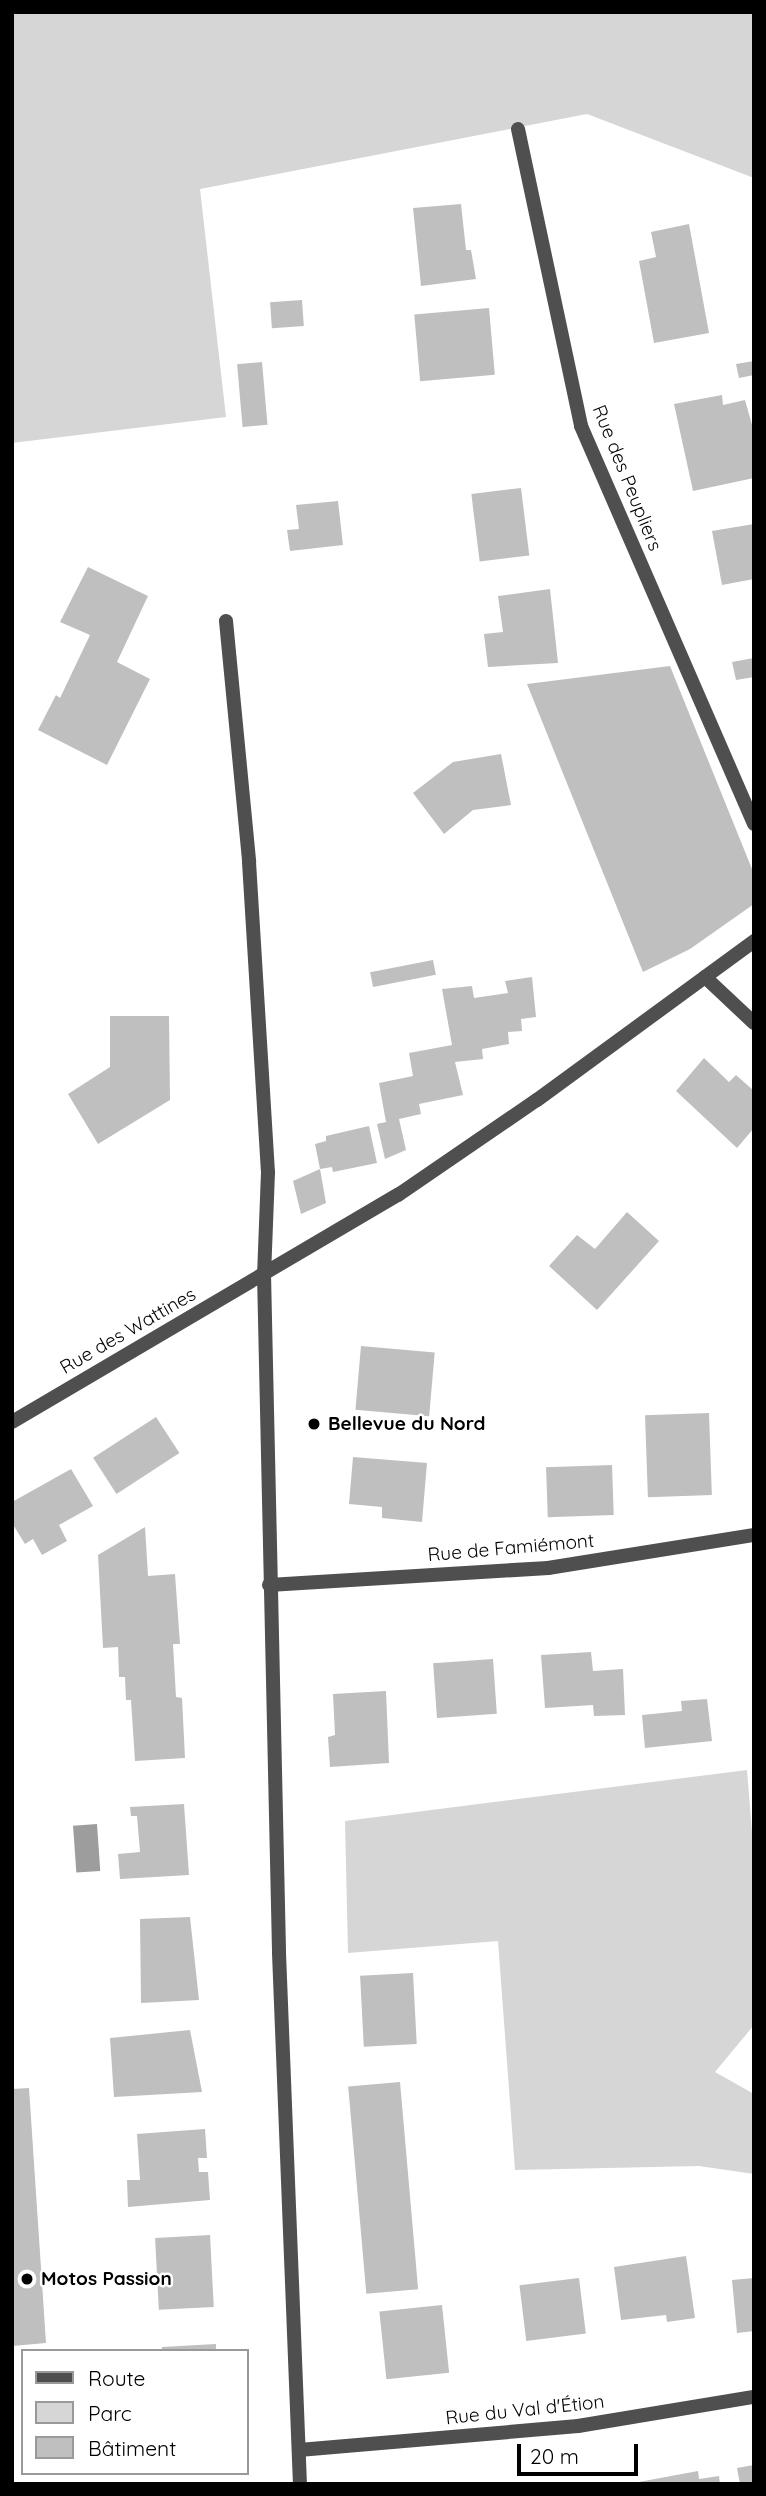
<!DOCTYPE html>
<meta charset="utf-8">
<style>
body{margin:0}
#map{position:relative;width:766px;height:2496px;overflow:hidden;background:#fff;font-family:Quicksand,sans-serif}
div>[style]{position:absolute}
.green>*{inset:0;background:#d6d6d6}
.water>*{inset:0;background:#9d9d9d;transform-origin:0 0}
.building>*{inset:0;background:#bfbfbf;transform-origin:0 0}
.service>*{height:14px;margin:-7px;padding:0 7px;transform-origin:7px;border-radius:7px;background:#4f4f4f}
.minor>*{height:14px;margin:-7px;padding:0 7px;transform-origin:7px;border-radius:7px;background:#4f4f4f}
.dots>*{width:19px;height:19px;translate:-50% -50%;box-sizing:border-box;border:4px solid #fff;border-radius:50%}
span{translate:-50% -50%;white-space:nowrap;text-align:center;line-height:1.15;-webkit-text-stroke:5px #fff;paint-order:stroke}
.street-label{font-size:19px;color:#000}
.poi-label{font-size:19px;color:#000;font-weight:700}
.left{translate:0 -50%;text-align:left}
.frame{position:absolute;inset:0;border:14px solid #000;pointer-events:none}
.legend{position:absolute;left:21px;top:2349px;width:228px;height:126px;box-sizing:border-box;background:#fff;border:2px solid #999;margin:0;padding:9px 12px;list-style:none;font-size:21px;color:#000}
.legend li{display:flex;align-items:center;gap:14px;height:35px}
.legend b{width:35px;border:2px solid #999}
.scale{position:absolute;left:517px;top:2444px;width:121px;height:32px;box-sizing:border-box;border:4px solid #000;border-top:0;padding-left:9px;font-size:21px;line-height:24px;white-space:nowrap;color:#000;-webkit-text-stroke:5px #fff;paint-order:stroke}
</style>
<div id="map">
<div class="green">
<div style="clip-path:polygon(12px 12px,754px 12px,754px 178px,587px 114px,200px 189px,226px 417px,12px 443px)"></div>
<div style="clip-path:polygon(747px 1770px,754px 1857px,754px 2025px,715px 2072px,754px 2094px,754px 2174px,699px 2166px,515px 2170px,498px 1941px,348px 1953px,345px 1821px)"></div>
</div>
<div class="water">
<div style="left:97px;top:1824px;width:47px;height:24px;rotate:86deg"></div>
</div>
<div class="building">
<div style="clip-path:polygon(461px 204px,466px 250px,471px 250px,476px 279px,421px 286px,413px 208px)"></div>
<div style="clip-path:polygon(689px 224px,709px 333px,654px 343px,639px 261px,656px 257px,651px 232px)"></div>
<div style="left:302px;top:300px;width:26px;height:32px;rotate:86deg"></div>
<div style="left:489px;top:308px;width:67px;height:75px;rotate:85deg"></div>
<div style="clip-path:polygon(754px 361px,754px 375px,739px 378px,736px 364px)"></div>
<div style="left:262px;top:362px;width:63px;height:25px;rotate:85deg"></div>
<div style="clip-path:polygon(722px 395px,723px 405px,745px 400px,754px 432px,754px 478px,693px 491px,674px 404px)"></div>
<div style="left:521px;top:488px;width:68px;height:50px;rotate:83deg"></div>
<div style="clip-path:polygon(338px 501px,343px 545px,290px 551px,287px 530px,299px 529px,296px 505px)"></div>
<div style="clip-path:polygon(754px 524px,754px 579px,722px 585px,712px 531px)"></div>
<div style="clip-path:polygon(88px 567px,148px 596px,117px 662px,150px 679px,107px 765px,38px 730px,56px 695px,60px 698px,90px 635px,60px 622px)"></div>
<div style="clip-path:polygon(550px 589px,558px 663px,488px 667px,484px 634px,503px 632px,498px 596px)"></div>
<div style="clip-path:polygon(754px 658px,754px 677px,736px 680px,732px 662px)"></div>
<div style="clip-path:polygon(670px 666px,754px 874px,754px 904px,690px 949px,643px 972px,527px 684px)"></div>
<div style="clip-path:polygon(501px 754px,511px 805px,473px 810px,444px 834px,413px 793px,453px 762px)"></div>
<div style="left:433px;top:960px;width:15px;height:64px;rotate:79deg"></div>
<div style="clip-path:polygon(532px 977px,536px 1017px,521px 1019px,522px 1031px,508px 1032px,509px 1044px,482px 1049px,483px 1059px,455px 1062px,463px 1095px,419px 1104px,421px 1114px,399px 1119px,406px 1150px,385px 1159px,377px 1124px,386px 1122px,379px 1083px,413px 1076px,409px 1053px,452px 1045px,442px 989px,472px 986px,474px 998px,508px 993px,505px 981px)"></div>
<div style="clip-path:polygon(110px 1016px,169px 1016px,170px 1100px,98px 1144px,68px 1094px,110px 1067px)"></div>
<div style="clip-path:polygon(704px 1058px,729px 1082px,736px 1075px,754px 1091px,754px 1128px,737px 1148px,676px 1091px)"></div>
<div style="clip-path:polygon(369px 1126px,377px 1163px,333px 1172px,332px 1167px,320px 1169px,326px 1203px,301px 1214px,293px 1181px,320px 1169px,315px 1144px,326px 1141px,326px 1136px)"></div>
<div style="clip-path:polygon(627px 1212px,659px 1241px,597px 1310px,549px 1266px,577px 1235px,595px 1249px)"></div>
<div style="left:361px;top:1346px;width:74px;height:64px;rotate:5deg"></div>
<div style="left:709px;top:1413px;width:82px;height:64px;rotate:88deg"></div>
<div style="left:156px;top:1417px;width:43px;height:75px;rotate:57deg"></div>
<div style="clip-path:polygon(353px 1457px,427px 1463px,422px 1522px,382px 1518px,382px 1507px,349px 1504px)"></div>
<div style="left:612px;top:1465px;width:50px;height:66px;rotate:88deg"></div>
<div style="clip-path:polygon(71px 1469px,93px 1506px,59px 1525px,67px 1541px,42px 1555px,33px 1539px,25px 1544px,12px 1523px,12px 1502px)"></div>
<div style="clip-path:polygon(145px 1527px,148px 1576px,175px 1574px,180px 1644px,173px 1644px,176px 1697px,182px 1698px,185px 1758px,135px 1761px,131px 1700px,126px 1700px,125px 1677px,119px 1677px,118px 1647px,103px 1648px,98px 1555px)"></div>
<div style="clip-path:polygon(591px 1652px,593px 1671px,623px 1669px,625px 1715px,594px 1716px,593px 1705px,545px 1708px,541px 1655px)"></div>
<div style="left:493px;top:1659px;width:55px;height:60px;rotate:86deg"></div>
<div style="clip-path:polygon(386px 1691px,389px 1763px,330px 1767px,328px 1737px,335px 1735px,333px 1694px)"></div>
<div style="clip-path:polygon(707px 1699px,712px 1741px,645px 1748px,642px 1715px,682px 1711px,681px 1701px)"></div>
<div style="clip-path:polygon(184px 1804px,189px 1875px,120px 1879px,118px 1854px,140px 1852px,137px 1816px,131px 1816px,130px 1807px)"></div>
<div style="clip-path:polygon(190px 1917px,199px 2000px,141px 2003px,140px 1919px)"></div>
<div style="left:413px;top:1973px;width:71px;height:53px;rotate:87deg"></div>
<div style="clip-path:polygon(190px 2030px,202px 2092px,114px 2097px,110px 2038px)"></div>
<div style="left:400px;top:2082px;width:208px;height:52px;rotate:85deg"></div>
<div style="clip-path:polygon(29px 2088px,46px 2343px,12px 2346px,12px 2089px)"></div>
<div style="clip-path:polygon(205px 2129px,207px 2158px,198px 2158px,199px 2172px,208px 2172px,210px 2200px,128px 2207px,127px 2180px,140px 2180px,137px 2134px)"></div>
<div style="left:210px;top:2235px;width:72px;height:55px;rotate:87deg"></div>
<div style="clip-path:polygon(686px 2256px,695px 2318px,667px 2322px,666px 2315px,621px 2320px,614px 2267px)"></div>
<div style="left:579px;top:2278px;width:56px;height:60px;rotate:83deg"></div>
<div style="clip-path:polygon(754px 2278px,754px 2331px,737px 2333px,732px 2280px)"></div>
<div style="left:442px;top:2305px;width:68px;height:63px;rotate:84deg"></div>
<div style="clip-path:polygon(216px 2344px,216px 2351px,162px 2351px,162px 2347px)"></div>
<div style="clip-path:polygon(754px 2465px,754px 2484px,740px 2484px,737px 2468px)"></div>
<div style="clip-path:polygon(698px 2471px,699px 2479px,719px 2476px,720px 2484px,628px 2484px)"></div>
</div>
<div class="service">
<div style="left:226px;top:621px;width:242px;rotate:84.5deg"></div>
<div style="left:249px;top:862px;width:311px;rotate:86.5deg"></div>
<div style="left:268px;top:1172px;width:102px;rotate:92.2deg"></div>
</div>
<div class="minor">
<div style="left:518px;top:129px;width:304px;rotate:78deg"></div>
<div style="left:581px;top:426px;width:434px;rotate:66.5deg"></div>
<div style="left:705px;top:977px;width:67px;rotate:43.2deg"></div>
<div style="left:264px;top:1274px;width:679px;rotate:88.73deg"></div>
<div style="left:279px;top:1953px;width:531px;rotate:87.74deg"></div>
<div style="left:12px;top:1422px;width:448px;rotate:-30.5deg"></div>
<div style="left:398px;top:1195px;width:168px;rotate:-34.4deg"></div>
<div style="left:537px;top:1100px;width:269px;rotate:-36.2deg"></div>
<div style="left:269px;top:1585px;width:280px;rotate:-3.5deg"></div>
<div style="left:548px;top:1568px;width:209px;rotate:-9.1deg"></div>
<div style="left:299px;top:2450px;width:280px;rotate:-4.9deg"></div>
<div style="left:578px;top:2426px;width:178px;rotate:-9.4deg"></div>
</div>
<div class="dots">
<div style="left:314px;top:1424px;background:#000"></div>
<div style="left:27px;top:2279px;background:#000"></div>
</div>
<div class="street-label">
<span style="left:627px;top:478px;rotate:68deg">Rue des Peupliers</span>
<span style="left:128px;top:1331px;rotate:-30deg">Rue des Wattines</span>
<span style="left:511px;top:1548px;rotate:-5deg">Rue de Famiémont</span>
<span style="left:525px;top:2410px;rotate:-6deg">Rue du Val d'Étion</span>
</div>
<div class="poi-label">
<span class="left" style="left:328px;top:1424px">Bellevue du Nord</span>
<span class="left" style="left:41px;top:2279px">Motos Passion</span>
</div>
<div class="frame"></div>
<ul class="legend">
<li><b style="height:9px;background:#4f4f4f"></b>Route</li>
<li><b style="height:19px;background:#d6d6d6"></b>Parc</li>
<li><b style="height:19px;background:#bfbfbf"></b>Bâtiment</li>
</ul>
<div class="scale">20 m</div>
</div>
